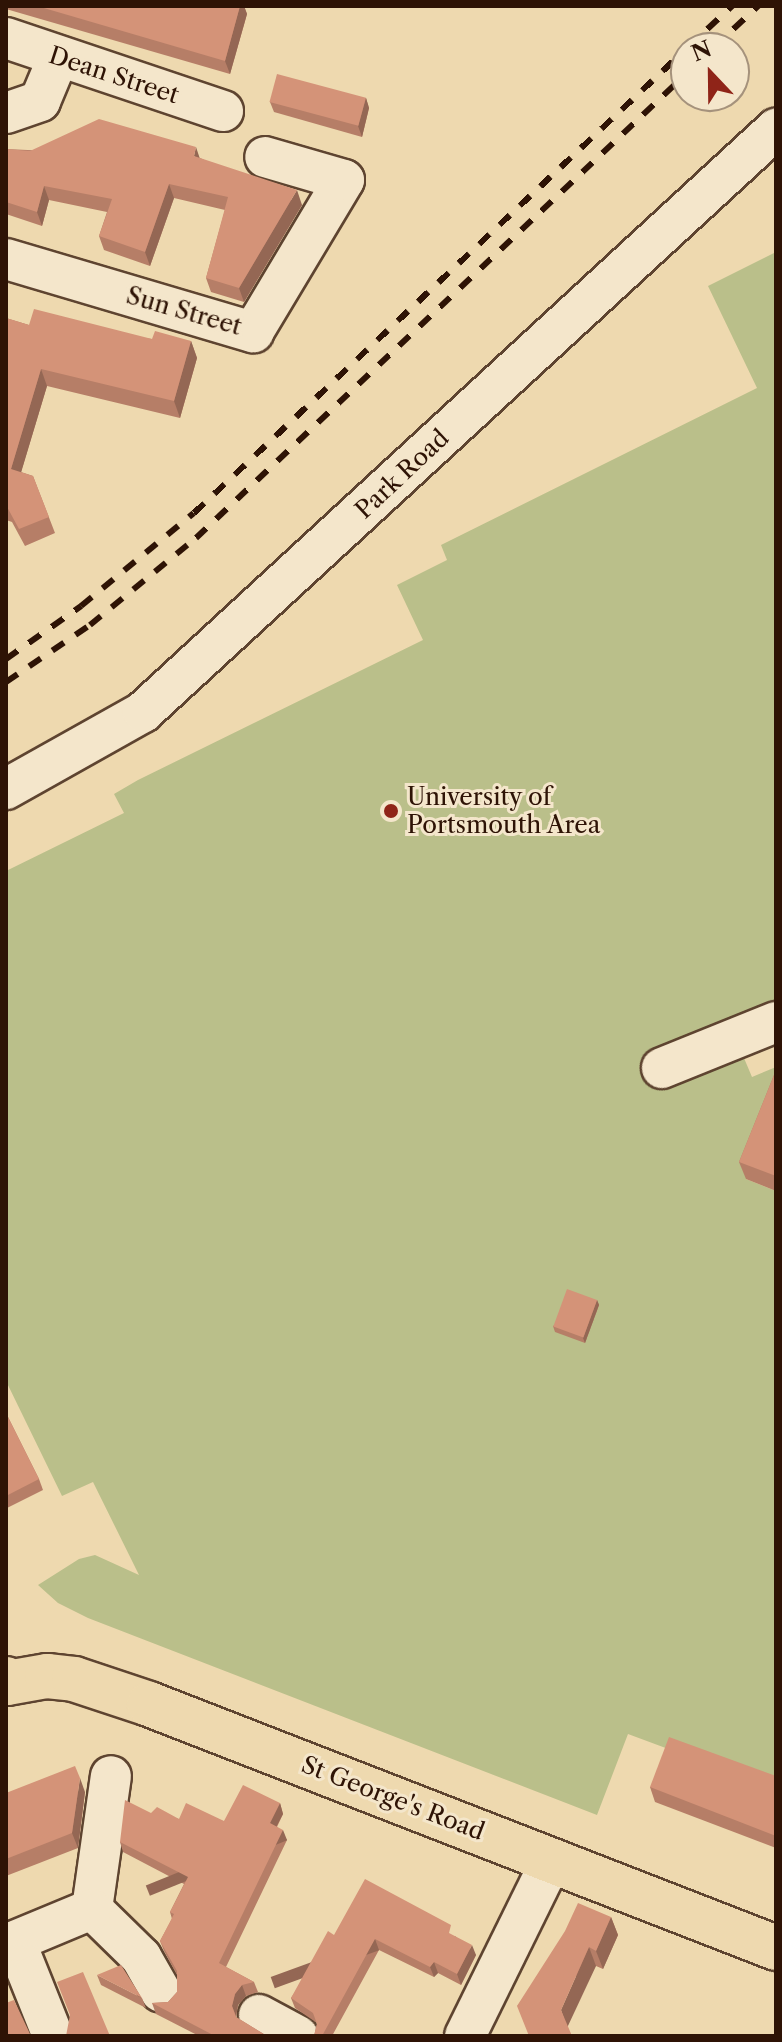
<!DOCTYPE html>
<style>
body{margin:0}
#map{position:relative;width:782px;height:2042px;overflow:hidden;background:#eed9af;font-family:"Libre Caslon Text",serif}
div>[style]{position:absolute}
.green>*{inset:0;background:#babf8a}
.roads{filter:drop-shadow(2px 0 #5e4430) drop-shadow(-2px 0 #5e4430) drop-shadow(0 2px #5e4430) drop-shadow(0 -2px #5e4430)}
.minor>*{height:40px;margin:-20px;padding:0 20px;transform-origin:20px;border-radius:20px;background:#f4e6cb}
.major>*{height:44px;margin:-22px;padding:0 22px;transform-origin:22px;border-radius:22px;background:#eed9af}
.rail>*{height:6px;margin-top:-3px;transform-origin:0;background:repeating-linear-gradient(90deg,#2e1305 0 14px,transparent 0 28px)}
.wall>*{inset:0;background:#b67e67}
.shaded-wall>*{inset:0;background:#946754;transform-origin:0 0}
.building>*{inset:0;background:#d49378;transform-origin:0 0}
.dots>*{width:22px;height:22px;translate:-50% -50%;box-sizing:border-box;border:4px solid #f4e6cb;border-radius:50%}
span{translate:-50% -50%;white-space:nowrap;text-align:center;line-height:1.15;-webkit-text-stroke:6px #f4e6cb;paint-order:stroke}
.street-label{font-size:24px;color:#2e1305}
.poi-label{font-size:24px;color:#2e1305}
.left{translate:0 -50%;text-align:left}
.frame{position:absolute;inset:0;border:8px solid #2e1305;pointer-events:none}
.north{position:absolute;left:670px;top:32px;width:80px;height:80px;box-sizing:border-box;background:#f4e6cb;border:2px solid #a5927c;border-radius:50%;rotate:338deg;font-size:22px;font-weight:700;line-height:32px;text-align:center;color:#2e1305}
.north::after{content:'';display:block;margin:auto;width:28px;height:36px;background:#8f2418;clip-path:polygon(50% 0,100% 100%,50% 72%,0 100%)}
</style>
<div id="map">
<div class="green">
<div style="clip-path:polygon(776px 252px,776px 1006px,642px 1060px,655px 1087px,741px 1051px,752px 1077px,776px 1067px,776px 1103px,746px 1179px,776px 1191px,776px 1789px,628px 1734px,597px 1815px,88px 1618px,58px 1603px,38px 1585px,79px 1559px,95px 1555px,139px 1575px,93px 1482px,62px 1496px,6px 1381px,6px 871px,124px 813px,114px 794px,138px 780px,423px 640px,397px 585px,447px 560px,441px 545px,757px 388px,708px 286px)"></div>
</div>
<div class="roads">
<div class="minor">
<div style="left:6px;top:38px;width:229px;rotate:18.6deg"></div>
<div style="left:6px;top:113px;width:36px;rotate:-19deg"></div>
<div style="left:40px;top:101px;width:47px;rotate:-67.3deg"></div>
<div style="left:6px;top:259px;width:258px;rotate:16.5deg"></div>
<div style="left:253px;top:332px;width:177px;rotate:-59.1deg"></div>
<div style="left:344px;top:180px;width:82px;rotate:-163.8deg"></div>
<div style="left:6px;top:789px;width:157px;rotate:-29.3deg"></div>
<div style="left:143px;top:712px;width:861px;rotate:-42.65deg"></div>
<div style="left:662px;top:1068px;width:123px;rotate:-22deg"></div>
<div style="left:92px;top:1909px;width:134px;rotate:-81.9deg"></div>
<div style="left:92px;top:1909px;width:69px;rotate:44.4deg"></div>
<div style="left:141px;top:1957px;width:40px;rotate:60.3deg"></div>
<div style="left:259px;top:2015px;width:44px;rotate:28.3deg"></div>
<div style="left:53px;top:2036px;width:102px;rotate:-111.8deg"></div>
<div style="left:15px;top:1941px;width:83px;rotate:-22.6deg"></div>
<div style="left:465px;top:2036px;width:197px;rotate:-63.8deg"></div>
</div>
<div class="major">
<div style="left:6px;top:1679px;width:4px;rotate:76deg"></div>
<div style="left:7px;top:1683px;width:41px;rotate:-9.9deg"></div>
<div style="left:47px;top:1676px;width:27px;rotate:6deg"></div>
<div style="left:74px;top:1679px;width:79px;rotate:18.4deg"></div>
<div style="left:149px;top:1704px;width:673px;rotate:21.26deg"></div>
</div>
</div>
<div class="rail">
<div style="left:687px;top:48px;width:62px;rotate:-43deg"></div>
<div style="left:713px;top:48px;width:62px;rotate:-43deg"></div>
<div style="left:6px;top:659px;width:92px;rotate:-35.2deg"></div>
<div style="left:81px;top:606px;width:146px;rotate:-39.5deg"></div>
<div style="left:194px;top:513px;width:676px;rotate:-43.32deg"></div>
<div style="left:6px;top:682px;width:102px;rotate:-34.2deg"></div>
<div style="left:90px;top:625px;width:137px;rotate:-39.4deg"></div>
<div style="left:196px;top:538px;width:675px;rotate:-43.44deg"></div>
</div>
<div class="wall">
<div style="clip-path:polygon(6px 6px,244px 6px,247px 14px,230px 74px,6px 9px)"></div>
<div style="clip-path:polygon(366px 98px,369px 108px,362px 137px,274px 112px,270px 102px)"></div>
<div style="clip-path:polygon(6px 149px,200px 158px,302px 205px,244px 302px,211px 292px,206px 278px,225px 210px,174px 198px,150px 266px,104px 250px,99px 236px,107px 212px,49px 200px,42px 226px,6px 214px)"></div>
<div style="clip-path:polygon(6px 318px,29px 325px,152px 339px,191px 341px,197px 358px,180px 418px,47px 386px,21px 472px,33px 476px,55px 533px,25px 546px,12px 522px,6px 520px)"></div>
<div style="clip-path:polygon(776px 1070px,776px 1191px,746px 1179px,739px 1162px)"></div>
<div style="clip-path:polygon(597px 1300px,599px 1305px,585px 1343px,555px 1332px,553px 1326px)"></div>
<div style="clip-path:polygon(6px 1413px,39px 1479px,43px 1490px,7px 1508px)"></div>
<div style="clip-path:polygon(776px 1776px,776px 1848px,655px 1802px,650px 1787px)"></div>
<div style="clip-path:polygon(85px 1792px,78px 1848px,6px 1876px,6px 1793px)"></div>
<div style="clip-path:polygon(280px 1803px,283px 1814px,277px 1827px,287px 1840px,226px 1967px,254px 1982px,258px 1992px,246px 1996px,238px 2005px,236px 2017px,267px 2036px,199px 2036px,156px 2014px,152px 2003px,168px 2002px,177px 1992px,177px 1975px,164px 1951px,160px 1941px,172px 1919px,170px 1912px,184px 1884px,123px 1852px,120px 1842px,151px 1813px,179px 1819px,224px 1821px)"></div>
<div style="clip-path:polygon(611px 1917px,618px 1935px,603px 1969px,596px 1966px,517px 2006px)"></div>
<div style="clip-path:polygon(334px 1935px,455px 1936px,476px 1955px,461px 1985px,438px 1973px,434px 1977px,379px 1950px,332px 2036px,314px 2036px,317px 2023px,295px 2008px,291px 1998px)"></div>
<div style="clip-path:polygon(97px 1975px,142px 1998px,146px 2008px,101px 1985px)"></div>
</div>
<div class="shaded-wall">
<div style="clip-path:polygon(240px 6px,244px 6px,247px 14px,230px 74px,225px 61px)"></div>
<div style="clip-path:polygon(366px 98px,369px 108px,362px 137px,358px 126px)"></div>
<div style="clip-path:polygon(196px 147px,201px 162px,194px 156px)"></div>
<div style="clip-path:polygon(169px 184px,174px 198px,150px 266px,145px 252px)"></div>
<div style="clip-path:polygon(44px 186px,49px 200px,42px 226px,37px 212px)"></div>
<div style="clip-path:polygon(297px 190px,302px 205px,244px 302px,239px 288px)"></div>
<div style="clip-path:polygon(191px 341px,197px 358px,180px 418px,174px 401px)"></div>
<div style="clip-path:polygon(41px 369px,47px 386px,17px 486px,11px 469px)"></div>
<div style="clip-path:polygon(597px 1300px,599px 1305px,585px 1343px,583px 1338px)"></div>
<div style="clip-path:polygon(80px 1778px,85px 1792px,78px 1848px,72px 1833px)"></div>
<div style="clip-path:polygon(280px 1803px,283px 1814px,273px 1833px,270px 1823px)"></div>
<div style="left:283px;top:1830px;width:11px;height:148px;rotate:68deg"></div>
<div style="clip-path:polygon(611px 1917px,618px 1935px,603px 1969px,596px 1951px)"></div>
<div style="left:375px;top:1939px;width:12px;height:111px;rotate:70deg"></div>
<div style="clip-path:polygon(472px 1945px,476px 1955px,461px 1985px,457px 1974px)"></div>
<div style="clip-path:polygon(589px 1947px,596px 1966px,567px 2028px,561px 2010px)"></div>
<div style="clip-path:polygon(434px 1962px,438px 1973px,434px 1977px,430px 1967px)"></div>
<div style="clip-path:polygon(242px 1985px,246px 1996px,238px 2005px,236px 2016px,232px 2006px,235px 1994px)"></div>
</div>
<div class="building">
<div style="clip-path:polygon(37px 6px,240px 6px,225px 61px)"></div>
<div style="left:277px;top:74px;width:92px;height:29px;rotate:15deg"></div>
<div style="clip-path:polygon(99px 119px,196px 147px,194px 156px,297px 190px,239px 288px,206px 278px,228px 197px,169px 184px,145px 252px,99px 236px,112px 199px,44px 186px,37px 212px,6px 202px,6px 149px,30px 151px)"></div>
<div style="clip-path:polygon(34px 309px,152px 339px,155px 331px,191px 341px,174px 401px,41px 369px,11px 469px,33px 476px,49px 517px,19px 529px,6px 505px,6px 318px,29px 325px)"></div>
<div style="clip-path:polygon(776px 1070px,776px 1176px,739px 1162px)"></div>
<div style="left:567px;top:1289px;width:32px;height:40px;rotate:20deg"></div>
<div style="clip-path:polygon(6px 1413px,39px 1479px,6px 1496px)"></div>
<div style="clip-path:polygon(669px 1737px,776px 1776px,776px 1836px,650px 1787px)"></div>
<div style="clip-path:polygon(75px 1766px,80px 1778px,72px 1833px,6px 1859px,6px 1793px)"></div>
<div style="clip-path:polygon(243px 1785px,280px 1803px,270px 1823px,283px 1830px,219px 1963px,254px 1982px,242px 1985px,235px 1994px,232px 2006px,236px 2017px,267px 2036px,215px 2036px,152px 2003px,168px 2002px,177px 1992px,177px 1971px,160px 1941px,174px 1914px,170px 1912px,188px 1877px,120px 1842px,125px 1800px,151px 1813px,157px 1807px,179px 1819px,186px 1803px,224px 1821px)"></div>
<div style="clip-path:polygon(365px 1879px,451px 1925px,449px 1933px,472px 1945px,457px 1974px,434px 1962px,430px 1967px,375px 1939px,322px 2036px,314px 2036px,317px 2024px,313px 2013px,291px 1998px,328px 1931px,334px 1935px)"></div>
<div style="clip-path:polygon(578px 1903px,611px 1917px,596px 1951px,589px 1947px,561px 2010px,572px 2036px,529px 2036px,517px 2006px,565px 1931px)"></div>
<div style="clip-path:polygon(121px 1965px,142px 1998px,97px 1975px)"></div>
<div style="clip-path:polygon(83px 1972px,110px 2036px,66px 2036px,70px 2015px,57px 1982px)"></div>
<div style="clip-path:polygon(14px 2000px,31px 2036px,6px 2036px,6px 2003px)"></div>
</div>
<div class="dots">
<div style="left:391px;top:811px;background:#8f2418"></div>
</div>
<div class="street-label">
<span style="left:114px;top:75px;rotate:18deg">Dean Street</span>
<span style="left:184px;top:311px;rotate:16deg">Sun Street</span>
<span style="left:402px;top:474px;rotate:-43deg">Park Road</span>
<span style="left:393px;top:1798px;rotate:21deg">St George's Road</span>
</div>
<div class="poi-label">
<span class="left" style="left:407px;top:811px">University of<br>Portsmouth Area</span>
</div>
<div class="frame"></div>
<div class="north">N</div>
</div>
